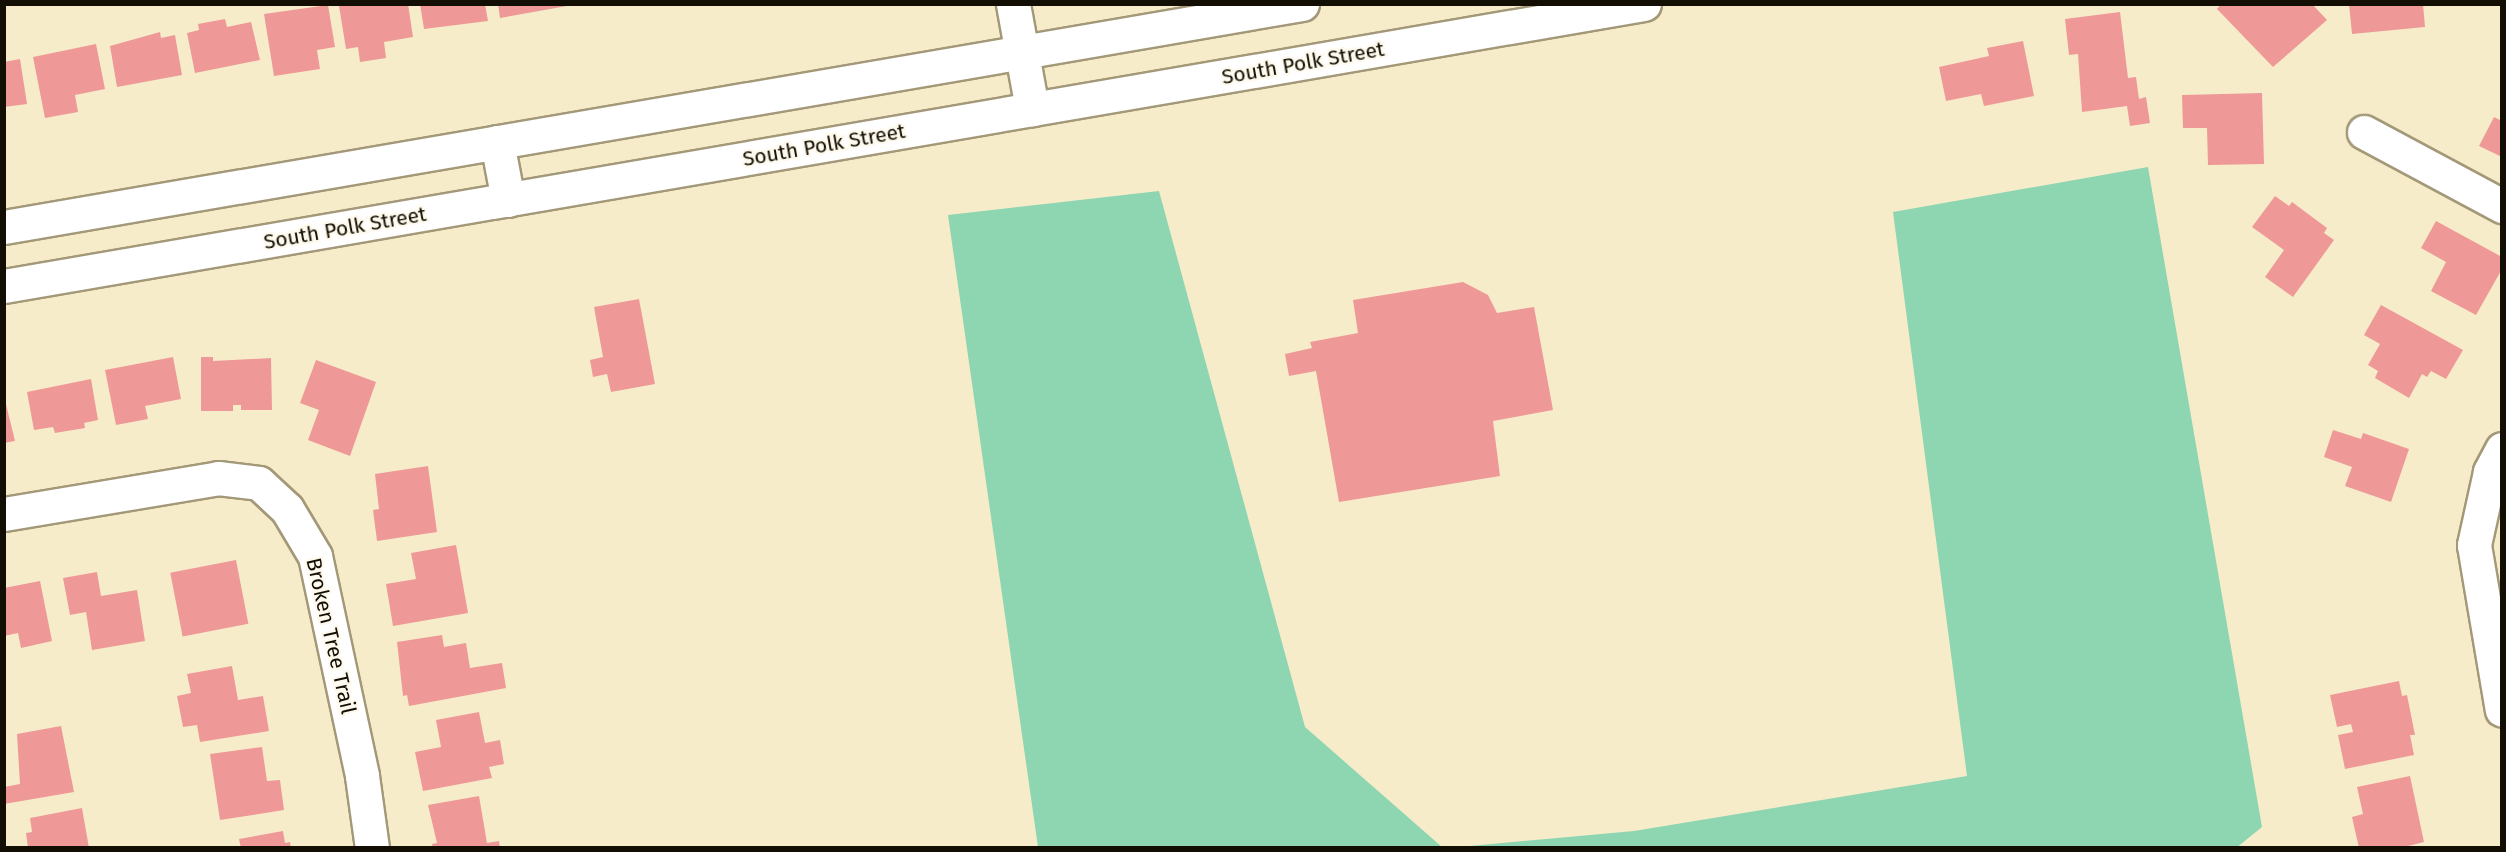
<!DOCTYPE html>
<style>
body{margin:0}
#map{position:relative;width:2506px;height:852px;overflow:hidden;background:#f7ecca;font-family:"Fira Sans",sans-serif}
div>[style]{position:absolute}
.green>*{inset:0;background:#8ed5b1}
.building>*{inset:0;background:#ee9997;transform-origin:0 0}
.roads{filter:drop-shadow(2px 0 #a39878) drop-shadow(-2px 0 #a39878) drop-shadow(0 2px #a39878) drop-shadow(0 -2px #a39878)}
.street>*{height:33px;margin:-16.5px;padding:0 16.5px;transform-origin:16.5px;border-radius:16.5px;background:#fff}
.secondary>*{height:33px;margin:-16.5px;padding:0 16.5px;transform-origin:16.5px;border-radius:16.5px;background:#fff}
span{translate:-50% -50%;white-space:nowrap;text-align:center;line-height:1.15;-webkit-text-stroke:4.5px #fef9ec;paint-order:stroke}
.street-label{font-size:21px;color:#120e04}
.frame{position:absolute;inset:0;border:6px solid #120e04;pointer-events:none}
</style>
<div id="map">
<div class="green">
<div style="clip-path:polygon(2148px 167px,2262px 827px,2236px 848px,1459px 847px,1634px 831px,1967px 776px,1893px 212px)"></div>
<div style="clip-path:polygon(1159px 191px,1305px 727px,1442px 847px,1038px 847px,948px 215px)"></div>
</div>
<div class="building">
<div style="clip-path:polygon(408px 4px,413px 37px,384px 42px,386px 58px,360px 62px,358px 47px,346px 49px,339px 6px)"></div>
<div style="clip-path:polygon(420px 4px,485px 4px,488px 21px,424px 29px)"></div>
<div style="clip-path:polygon(498px 4px,567px 4px,567px 6px,500px 18px)"></div>
<div style="clip-path:polygon(2221px 4px,2312px 4px,2327px 20px,2273px 67px,2217px 9px)"></div>
<div style="clip-path:polygon(2349px 4px,2423px 4px,2425px 27px,2352px 34px)"></div>
<div style="clip-path:polygon(328px 5px,335px 47px,317px 50px,320px 69px,274px 76px,264px 14px)"></div>
<div style="clip-path:polygon(2120px 12px,2128px 78px,2136px 77px,2139px 99px,2146px 97px,2150px 123px,2130px 126px,2127px 106px,2082px 112px,2078px 54px,2069px 55px,2065px 19px)"></div>
<div style="clip-path:polygon(225px 19px,227px 27px,251px 22px,260px 60px,195px 73px,187px 33px,199px 30px,198px 24px)"></div>
<div style="clip-path:polygon(160px 32px,161px 38px,175px 35px,182px 75px,117px 87px,110px 46px)"></div>
<div style="clip-path:polygon(2023px 41px,2034px 96px,1984px 106px,1981px 94px,1946px 101px,1939px 67px,1989px 56px,1987px 48px)"></div>
<div style="clip-path:polygon(96px 44px,105px 89px,75px 95px,78px 112px,45px 118px,33px 57px)"></div>
<div style="clip-path:polygon(20px 59px,27px 104px,4px 107px,4px 62px)"></div>
<div style="clip-path:polygon(2262px 93px,2264px 164px,2208px 165px,2207px 128px,2183px 128px,2182px 95px)"></div>
<div style="clip-path:polygon(2494px 117px,2502px 121px,2502px 157px,2479px 146px)"></div>
<div style="clip-path:polygon(2275px 196px,2289px 206px,2292px 202px,2327px 228px,2324px 233px,2334px 240px,2293px 297px,2265px 277px,2284px 250px,2252px 227px)"></div>
<div style="clip-path:polygon(2436px 221px,2502px 257px,2502px 269px,2476px 315px,2431px 291px,2446px 262px,2421px 248px)"></div>
<div style="clip-path:polygon(1463px 282px,1488px 295px,1497px 313px,1534px 307px,1553px 410px,1493px 421px,1500px 476px,1339px 502px,1316px 371px,1289px 376px,1285px 354px,1312px 348px,1310px 342px,1358px 333px,1353px 300px)"></div>
<div style="clip-path:polygon(639px 299px,655px 384px,611px 392px,607px 374px,593px 377px,590px 360px,603px 357px,594px 307px)"></div>
<div style="clip-path:polygon(2381px 305px,2463px 350px,2446px 379px,2431px 371px,2427px 377px,2422px 374px,2409px 398px,2375px 378px,2378px 371px,2368px 365px,2380px 344px,2364px 335px)"></div>
<div style="clip-path:polygon(173px 357px,181px 399px,145px 406px,148px 419px,116px 425px,105px 370px)"></div>
<div style="clip-path:polygon(201px 357px,213px 357px,213px 361px,271px 358px,272px 410px,241px 410px,241px 405px,233px 405px,233px 411px,201px 411px)"></div>
<div style="clip-path:polygon(316px 360px,376px 382px,350px 456px,308px 440px,319px 410px,300px 403px)"></div>
<div style="clip-path:polygon(91px 379px,98px 420px,84px 423px,85px 428px,55px 433px,53px 427px,34px 430px,27px 392px)"></div>
<div style="clip-path:polygon(4px 396px,15px 441px,4px 443px)"></div>
<div style="clip-path:polygon(2333px 430px,2361px 439px,2363px 433px,2409px 449px,2391px 502px,2345px 486px,2352px 467px,2324px 457px)"></div>
<div style="clip-path:polygon(428px 466px,437px 532px,377px 541px,373px 510px,379px 509px,375px 474px)"></div>
<div style="clip-path:polygon(456px 545px,468px 613px,393px 626px,386px 584px,416px 579px,411px 553px)"></div>
<div style="left:236px;top:560px;width:65px;height:67px;rotate:79deg"></div>
<div style="clip-path:polygon(97px 572px,101px 596px,137px 590px,145px 641px,92px 650px,86px 612px,70px 615px,63px 578px)"></div>
<div style="clip-path:polygon(40px 581px,52px 641px,21px 648px,18px 633px,4px 636px,4px 588px)"></div>
<div style="clip-path:polygon(442px 635px,444px 647px,466px 643px,470px 668px,502px 663px,506px 688px,409px 706px,407px 695px,403px 696px,397px 642px)"></div>
<div style="clip-path:polygon(232px 666px,238px 700px,263px 696px,269px 731px,200px 742px,197px 725px,183px 727px,177px 696px,191px 693px,187px 674px)"></div>
<div style="clip-path:polygon(2399px 681px,2402px 696px,2407px 695px,2415px 735px,2410px 735px,2414px 755px,2345px 769px,2338px 735px,2353px 732px,2351px 724px,2337px 727px,2330px 695px)"></div>
<div style="clip-path:polygon(479px 712px,485px 743px,500px 740px,504px 764px,489px 767px,492px 778px,423px 791px,415px 752px,441px 747px,436px 720px)"></div>
<div style="clip-path:polygon(61px 726px,74px 792px,4px 804px,4px 787px,20px 784px,17px 734px)"></div>
<div style="clip-path:polygon(262px 747px,267px 781px,280px 780px,284px 810px,220px 820px,210px 754px)"></div>
<div style="clip-path:polygon(2410px 776px,2424px 842px,2400px 848px,2359px 848px,2352px 817px,2363px 814px,2357px 787px)"></div>
<div style="clip-path:polygon(479px 796px,487px 843px,499px 841px,500px 848px,433px 848px,432px 844px,437px 843px,428px 805px)"></div>
<div style="clip-path:polygon(82px 808px,89px 848px,28px 848px,26px 833px,32px 832px,30px 818px)"></div>
<div style="clip-path:polygon(283px 831px,285px 843px,290px 842px,291px 848px,241px 848px,239px 839px)"></div>
</div>
<div class="roads">
<div class="street">
<div style="left:1013px;top:4px;width:107px;rotate:79.7deg"></div>
<div style="left:2364px;top:132px;width:157px;rotate:28.2deg"></div>
<div style="left:4px;top:514px;width:217px;rotate:-9.5deg"></div>
<div style="left:218px;top:478px;width:41px;rotate:7deg"></div>
<div style="left:259px;top:483px;width:38px;rotate:43deg"></div>
<div style="left:287px;top:509px;width:55px;rotate:59.2deg"></div>
<div style="left:315px;top:556px;width:225px;rotate:77.9deg"></div>
<div style="left:362px;top:776px;width:73px;rotate:82.1deg"></div>
</div>
<div class="secondary">
<div style="left:497px;top:142px;width:59px;rotate:79.3deg"></div>
<div style="left:4px;top:227px;width:1317px;rotate:-9.75deg"></div>
<div style="left:4px;top:286px;width:1664px;rotate:-9.76deg"></div>
<div style="left:2502px;top:449px;width:26px;rotate:118deg"></div>
<div style="left:2490px;top:472px;width:75px;rotate:102.4deg"></div>
<div style="left:2474px;top:545px;width:167px;rotate:80.4deg"></div>
</div>
</div>
<div class="street-label">
<span style="left:1303px;top:63px;rotate:-10deg">South Polk Street</span>
<span style="left:824px;top:145px;rotate:-10deg">South Polk Street</span>
<span style="left:345px;top:228px;rotate:-10deg">South Polk Street</span>
<span style="left:331px;top:636px;rotate:77deg">Broken Tree Trail</span>
</div>
<div class="frame"></div>
</div>
